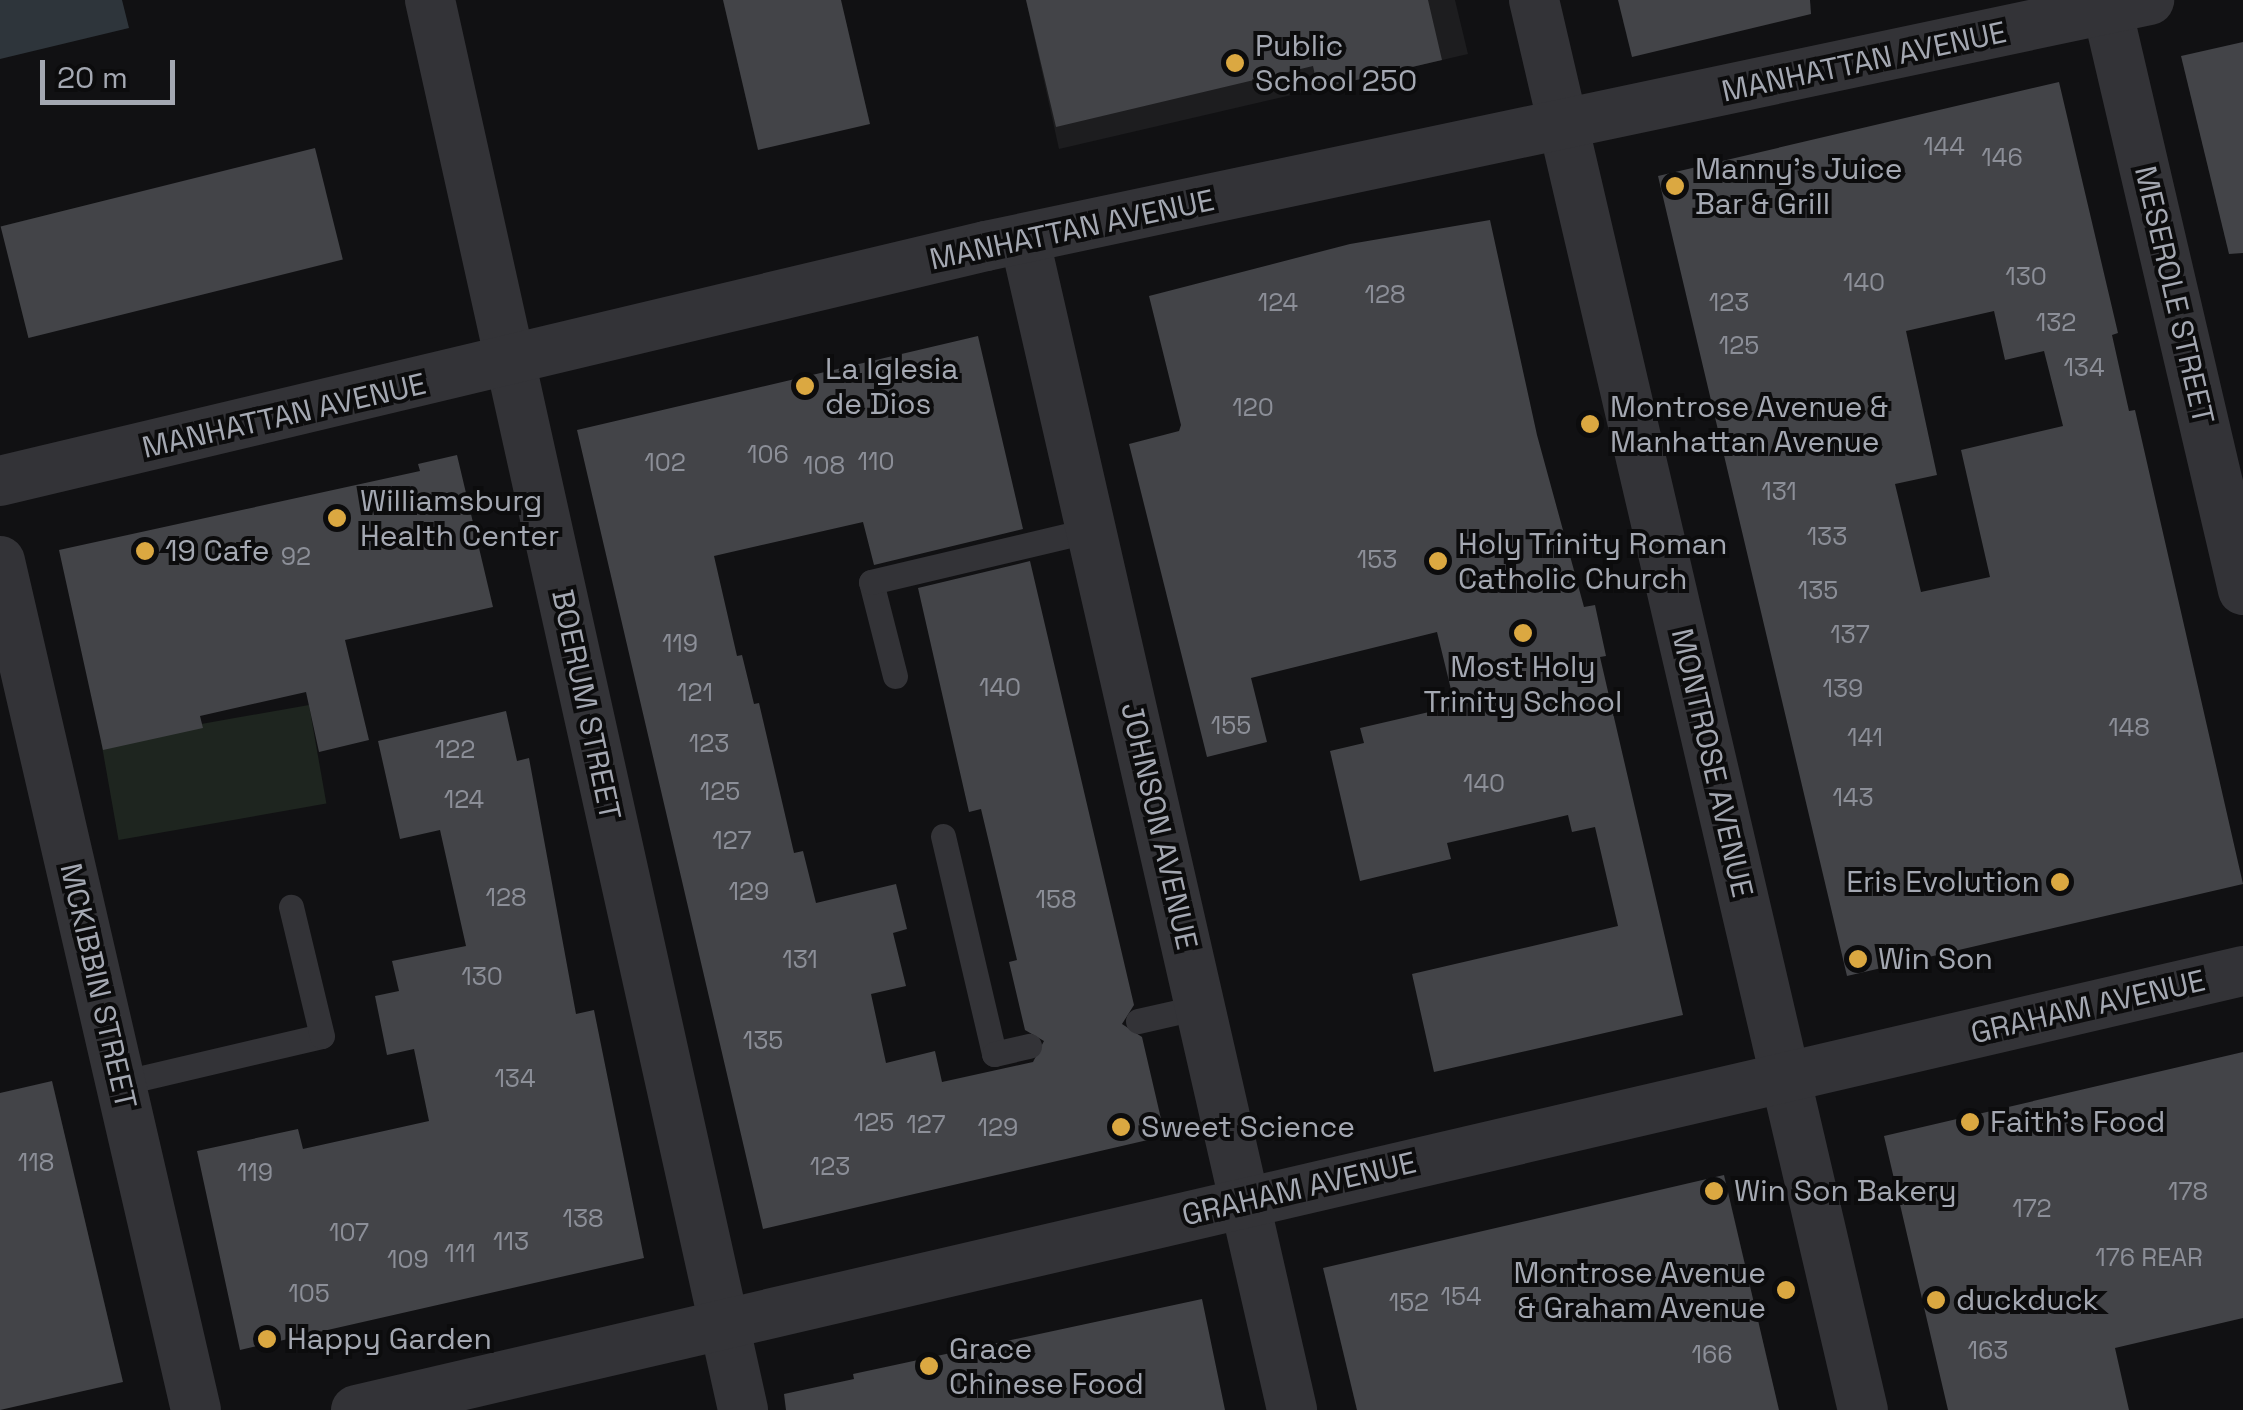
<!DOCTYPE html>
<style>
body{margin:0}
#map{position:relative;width:2243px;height:1410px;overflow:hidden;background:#111113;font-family:"Space Grotesk",sans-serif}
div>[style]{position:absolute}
.built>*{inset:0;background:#1d1d1f}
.green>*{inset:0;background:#1e251f;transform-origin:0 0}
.water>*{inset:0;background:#2e353b}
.building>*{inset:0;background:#434448;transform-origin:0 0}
.lane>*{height:25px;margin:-12.5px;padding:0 12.5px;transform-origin:12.5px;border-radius:12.5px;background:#333337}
.street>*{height:50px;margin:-25px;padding:0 25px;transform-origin:25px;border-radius:25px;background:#333337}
.dots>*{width:28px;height:28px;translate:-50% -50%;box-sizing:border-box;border:5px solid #0c0c0d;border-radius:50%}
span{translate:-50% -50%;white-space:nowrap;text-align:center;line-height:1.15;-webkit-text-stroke:8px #0c0c0d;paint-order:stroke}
.number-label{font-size:25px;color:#8c8f98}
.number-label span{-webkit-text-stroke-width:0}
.poi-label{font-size:30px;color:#a4a8b2}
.left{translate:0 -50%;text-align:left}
.right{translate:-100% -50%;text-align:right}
.street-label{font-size:30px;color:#a4a8b2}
.scale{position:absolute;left:40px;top:60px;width:135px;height:45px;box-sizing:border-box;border:5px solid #a4a8b2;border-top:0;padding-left:12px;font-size:30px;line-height:35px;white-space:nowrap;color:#a4a8b2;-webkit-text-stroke:8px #0c0c0d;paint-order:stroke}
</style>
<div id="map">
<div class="built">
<div style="clip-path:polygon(1026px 0,1455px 0,1468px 54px,1059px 149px)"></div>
</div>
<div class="green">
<div style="left:309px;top:705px;width:100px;height:211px;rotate:80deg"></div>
</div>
<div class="water">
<div style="clip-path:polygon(0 0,122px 0,129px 28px,0 59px)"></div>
</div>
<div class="building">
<div style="clip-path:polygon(723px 0,841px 0,870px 124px,758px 150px)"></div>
<div style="clip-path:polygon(1026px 0,1428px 0,1442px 60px,1318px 89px,1313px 66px,1056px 127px)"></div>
<div style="clip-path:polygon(1618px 0,1810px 0,1811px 14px,1632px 57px)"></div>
<div style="clip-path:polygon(2243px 42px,2243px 253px,2229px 254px,2181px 56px)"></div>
<div style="clip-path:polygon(evenodd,2059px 82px,2118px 333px,2112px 335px,2129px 411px,2135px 410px,2243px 884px,1847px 976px,1658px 176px,2059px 82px,1994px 311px,2005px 360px,2044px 351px,2063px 426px,1961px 450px,1990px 577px,1921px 592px,1895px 484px,1937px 475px,1906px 331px,1994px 311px)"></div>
<div style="left:315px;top:148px;width:115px;height:324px;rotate:76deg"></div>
<div style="clip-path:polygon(1490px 220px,1537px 435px,1584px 607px,1595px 605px,1606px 656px,1600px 657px,1683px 1015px,1434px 1072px,1412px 974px,1618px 926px,1595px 827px,1572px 832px,1568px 815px,1447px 843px,1451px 859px,1360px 881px,1330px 751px,1364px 743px,1360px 728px,1455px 706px,1437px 632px,1251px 678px,1267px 742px,1207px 757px,1129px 444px,1179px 431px,1181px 425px,1149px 296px,1350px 244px)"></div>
<div style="clip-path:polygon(978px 336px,1023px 529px,874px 565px,863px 522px,714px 556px,737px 656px,742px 655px,754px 704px,759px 703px,794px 853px,803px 851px,816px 903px,896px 884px,907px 929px,893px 933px,906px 986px,871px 994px,886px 1063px,935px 1051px,942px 1082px,1033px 1062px,1044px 1041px,1025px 1030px,1009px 962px,1017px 960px,981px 809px,969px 812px,918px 588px,1030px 561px,1134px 1005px,1122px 1024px,1142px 1037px,1165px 1136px,763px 1229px,577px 430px)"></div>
<div style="clip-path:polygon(457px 455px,493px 607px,345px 640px,369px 740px,319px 752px,306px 692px,200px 716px,203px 728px,103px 750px,59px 550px,420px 471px,418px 464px)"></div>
<div style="clip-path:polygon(506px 711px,517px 761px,529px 758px,576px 1014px,594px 1010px,644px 1258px,240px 1350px,197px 1151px,298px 1129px,303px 1149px,429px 1121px,414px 1049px,387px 1055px,375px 996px,399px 991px,392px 961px,466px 946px,440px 830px,400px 839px,378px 741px)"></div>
<div style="clip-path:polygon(2243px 1052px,2243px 1318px,2115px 1348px,2129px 1410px,1948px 1410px,1884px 1136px)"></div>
<div style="clip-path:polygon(52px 1081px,123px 1382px,0 1410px,0 1093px)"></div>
<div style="clip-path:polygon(1724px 1175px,1779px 1410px,1357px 1410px,1323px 1268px)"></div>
<div style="clip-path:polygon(1202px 1299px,1225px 1410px,786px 1410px,784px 1394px,854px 1379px,853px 1374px)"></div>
</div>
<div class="lane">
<div style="left:895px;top:676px;width:97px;rotate:-104.3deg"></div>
<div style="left:871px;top:582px;width:226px;rotate:-13.3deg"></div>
<div style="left:943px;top:836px;width:224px;rotate:76.8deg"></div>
<div style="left:994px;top:1054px;width:36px;rotate:-13deg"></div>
<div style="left:1138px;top:1021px;width:64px;rotate:-12.7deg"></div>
<div style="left:121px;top:1083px;width:206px;rotate:-13.2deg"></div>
<div style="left:322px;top:1036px;width:133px;rotate:-103.5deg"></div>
</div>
<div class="street">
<div style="left:430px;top:0;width:1444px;rotate:77.48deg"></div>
<div style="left:1534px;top:0;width:1448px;rotate:76.87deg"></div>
<div style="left:2105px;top:0;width:606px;rotate:76.84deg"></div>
<div style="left:1025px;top:241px;width:1199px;rotate:77.13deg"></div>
<div style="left:0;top:481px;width:1014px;rotate:-13.41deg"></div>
<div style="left:986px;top:246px;width:1189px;rotate:-11.94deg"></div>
<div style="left:0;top:561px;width:871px;rotate:77deg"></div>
<div style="left:356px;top:1410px;width:1937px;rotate:-13.1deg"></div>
</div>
<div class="dots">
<div style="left:1235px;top:63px;background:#dba841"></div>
<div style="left:1675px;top:186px;background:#dba841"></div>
<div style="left:805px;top:386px;background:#dba841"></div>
<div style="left:1590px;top:424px;background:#dba841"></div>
<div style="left:337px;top:518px;background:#dba841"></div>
<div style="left:145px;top:551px;background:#dba841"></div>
<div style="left:1438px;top:561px;background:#dba841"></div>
<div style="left:1523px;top:633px;background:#dba841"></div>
<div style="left:2060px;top:882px;background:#dba841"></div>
<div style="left:1858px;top:959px;background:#dba841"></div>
<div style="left:1970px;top:1122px;background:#dba841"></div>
<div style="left:1121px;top:1127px;background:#dba841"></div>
<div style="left:1714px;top:1191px;background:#dba841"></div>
<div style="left:1786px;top:1290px;background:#dba841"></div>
<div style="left:1936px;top:1300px;background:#dba841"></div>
<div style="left:267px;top:1339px;background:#dba841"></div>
<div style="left:929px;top:1366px;background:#dba841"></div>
</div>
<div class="number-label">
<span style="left:1944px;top:146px">144</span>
<span style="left:2002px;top:157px">146</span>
<span style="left:2026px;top:276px">130</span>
<span style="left:1864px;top:282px">140</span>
<span style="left:1385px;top:294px">128</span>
<span style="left:1278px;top:302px">124</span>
<span style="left:1729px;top:302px">123</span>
<span style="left:2056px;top:322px">132</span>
<span style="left:1739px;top:345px">125</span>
<span style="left:2084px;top:367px">134</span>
<span style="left:1253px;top:407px">120</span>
<span style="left:768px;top:454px">106</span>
<span style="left:876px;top:461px">110</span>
<span style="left:665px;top:462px">102</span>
<span style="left:824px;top:465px">108</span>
<span style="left:1779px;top:491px">131</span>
<span style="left:1827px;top:536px">133</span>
<span style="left:296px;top:556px">92</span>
<span style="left:1377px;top:559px">153</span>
<span style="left:1818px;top:590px">135</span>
<span style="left:1850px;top:634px">137</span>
<span style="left:680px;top:643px">119</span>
<span style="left:1000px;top:687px">140</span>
<span style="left:1843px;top:688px">139</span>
<span style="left:695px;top:692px">121</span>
<span style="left:1231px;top:725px">155</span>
<span style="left:2129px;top:727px">148</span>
<span style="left:1865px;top:737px">141</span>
<span style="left:709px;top:743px">123</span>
<span style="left:455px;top:749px">122</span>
<span style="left:1484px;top:783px">140</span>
<span style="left:720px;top:791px">125</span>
<span style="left:1853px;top:797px">143</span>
<span style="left:464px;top:799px">124</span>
<span style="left:732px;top:840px">127</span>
<span style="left:749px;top:891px">129</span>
<span style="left:506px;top:897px">128</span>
<span style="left:1056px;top:899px">158</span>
<span style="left:800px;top:959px">131</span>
<span style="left:482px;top:976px">130</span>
<span style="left:763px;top:1040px">135</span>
<span style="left:515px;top:1078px">134</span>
<span style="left:874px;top:1122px">125</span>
<span style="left:926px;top:1124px">127</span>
<span style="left:998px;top:1127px">129</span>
<span style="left:36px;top:1162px">118</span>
<span style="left:830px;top:1166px">123</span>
<span style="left:255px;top:1172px">119</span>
<span style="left:2188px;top:1191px">178</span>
<span style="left:2032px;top:1208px">172</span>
<span style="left:583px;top:1218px">138</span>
<span style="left:349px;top:1232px">107</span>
<span style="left:511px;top:1241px">113</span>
<span style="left:460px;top:1253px">111</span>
<span style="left:2149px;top:1257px">176 REAR</span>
<span style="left:408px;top:1259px">109</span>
<span style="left:309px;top:1293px">105</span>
<span style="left:1461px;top:1296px">154</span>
<span style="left:1409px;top:1302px">152</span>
<span style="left:1988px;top:1350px">163</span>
<span style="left:1712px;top:1354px">166</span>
</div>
<div class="poi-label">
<span class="left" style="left:1255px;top:63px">Public<br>School 250</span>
<span class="left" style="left:1695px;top:186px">Manny's Juice<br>Bar &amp; Grill</span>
<span class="left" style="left:825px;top:386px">La Iglesia<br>de Dios</span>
<span class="left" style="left:1610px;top:424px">Montrose Avenue &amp;<br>Manhattan Avenue</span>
<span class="left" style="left:360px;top:518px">Williamsburg<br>Health Center</span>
<span class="left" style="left:1458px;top:561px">Holy Trinity Roman<br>Catholic Church</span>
<span class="left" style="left:165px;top:551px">19 Cafe</span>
<span style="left:1523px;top:684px">Most Holy<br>Trinity School</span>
<span class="right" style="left:2040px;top:882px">Eris Evolution</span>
<span class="left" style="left:1878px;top:959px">Win Son</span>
<span class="left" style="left:1990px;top:1122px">Faith's Food</span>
<span class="left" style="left:1141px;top:1127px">Sweet Science</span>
<span class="left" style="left:1734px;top:1191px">Win Son Bakery</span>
<span class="right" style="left:1766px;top:1290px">Montrose Avenue<br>&amp; Graham Avenue</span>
<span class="left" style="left:1956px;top:1300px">duckduck</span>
<span class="left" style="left:287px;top:1339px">Happy Garden</span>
<span class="left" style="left:949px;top:1366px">Grace<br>Chinese Food</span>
</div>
<div class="street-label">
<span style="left:1864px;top:62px;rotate:-12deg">MANHATTAN AVENUE</span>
<span style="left:1072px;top:230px;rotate:-12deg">MANHATTAN AVENUE</span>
<span style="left:2174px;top:295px;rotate:77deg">MESEROLE STREET</span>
<span style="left:284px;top:416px;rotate:-13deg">MANHATTAN AVENUE</span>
<span style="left:586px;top:705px;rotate:78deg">BOERUM STREET</span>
<span style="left:1712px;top:763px;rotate:77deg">MONTROSE AVENUE</span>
<span style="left:1159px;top:826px;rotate:77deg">JOHNSON AVENUE</span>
<span style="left:98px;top:986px;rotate:77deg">MCKIBBIN STREET</span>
<span style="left:2088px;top:1007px;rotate:-13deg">GRAHAM AVENUE</span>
<span style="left:1299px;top:1189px;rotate:-13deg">GRAHAM AVENUE</span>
</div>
<div class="scale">20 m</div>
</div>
